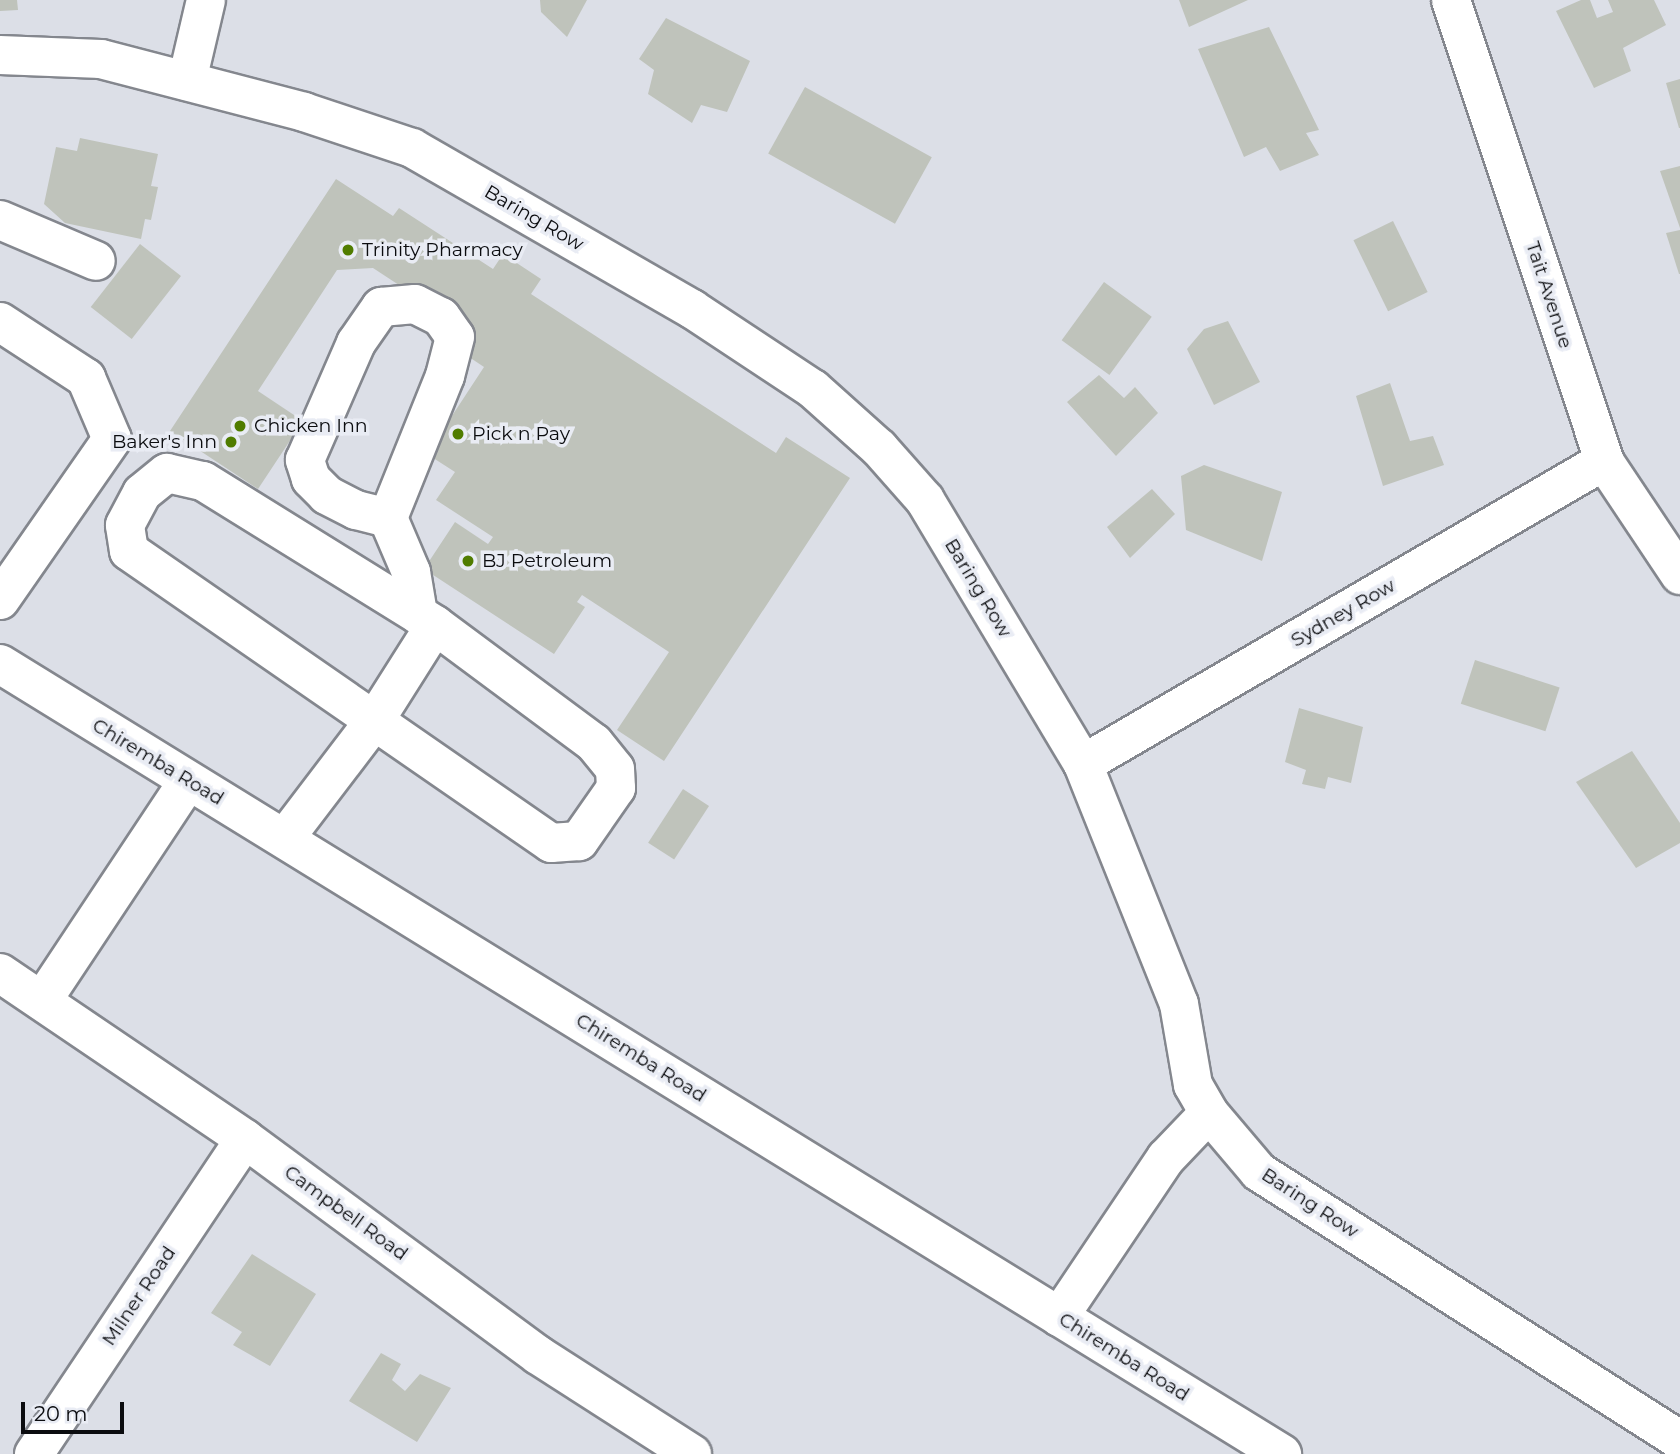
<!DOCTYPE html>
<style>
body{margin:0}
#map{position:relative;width:1680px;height:1454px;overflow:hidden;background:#dcdfe7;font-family:Montserrat,sans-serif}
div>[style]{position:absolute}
.building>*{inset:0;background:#bfc3bb;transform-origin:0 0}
.roads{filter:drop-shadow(2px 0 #84878e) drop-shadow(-2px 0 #84878e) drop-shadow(0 2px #84878e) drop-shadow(0 -2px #84878e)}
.minor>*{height:38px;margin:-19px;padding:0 19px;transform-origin:19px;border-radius:19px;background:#fff}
.major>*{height:38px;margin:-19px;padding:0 19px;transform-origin:19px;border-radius:19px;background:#fff}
.dots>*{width:19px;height:19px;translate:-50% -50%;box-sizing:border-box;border:4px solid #e9ecf4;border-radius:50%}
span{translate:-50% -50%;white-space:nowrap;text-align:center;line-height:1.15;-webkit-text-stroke:7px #e9ecf4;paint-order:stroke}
.street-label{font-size:19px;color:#0b0c0f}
.poi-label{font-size:19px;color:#0b0c0f}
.left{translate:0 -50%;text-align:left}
.right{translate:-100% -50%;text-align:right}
.scale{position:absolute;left:21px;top:1402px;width:103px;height:32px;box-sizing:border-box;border:4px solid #0b0c0f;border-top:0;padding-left:9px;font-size:21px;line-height:24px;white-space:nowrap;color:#0b0c0f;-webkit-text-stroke:5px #e9ecf4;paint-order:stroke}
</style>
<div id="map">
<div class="building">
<div style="clip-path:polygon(0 0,17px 0,18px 10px,0 11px)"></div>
<div style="clip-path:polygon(540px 0,587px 0,567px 37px,541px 12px)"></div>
<div style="clip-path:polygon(1179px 0,1248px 0,1189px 27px)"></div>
<div style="clip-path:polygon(1581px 0,1590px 0,1597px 18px,1613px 12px,1608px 0,1654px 0,1666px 25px,1623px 48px,1631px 71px,1594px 88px,1556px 11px)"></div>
<div style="clip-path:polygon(666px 18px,750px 61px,727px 112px,701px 105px,692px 123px,648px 94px,654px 70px,639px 59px)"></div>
<div style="clip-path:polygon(1269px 27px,1319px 130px,1306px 133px,1319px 155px,1280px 171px,1266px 147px,1244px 157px,1198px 49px)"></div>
<div style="clip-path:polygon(1680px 79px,1680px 128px,1679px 128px,1666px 83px)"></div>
<div style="left:805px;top:87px;width:145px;height:76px;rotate:29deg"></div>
<div style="clip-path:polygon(80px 138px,158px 154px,151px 186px,158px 187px,151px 220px,145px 219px,141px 239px,65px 223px,44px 204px,56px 147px,77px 151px)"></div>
<div style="clip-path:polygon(1680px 166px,1680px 228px,1660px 171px)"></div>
<div style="clip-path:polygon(336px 179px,393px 216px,399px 208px,493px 269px,503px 254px,541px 279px,531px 294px,776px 453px,786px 437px,850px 478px,664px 761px,617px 730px,669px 652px,582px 595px,577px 602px,585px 607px,554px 654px,424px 569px,455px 522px,488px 544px,493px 537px,436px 500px,455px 472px,427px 454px,484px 367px,460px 351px,472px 333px,373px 268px,337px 270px,258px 391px,303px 421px,258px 489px,170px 431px)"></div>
<div style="left:1393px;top:221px;width:79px;height:44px;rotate:64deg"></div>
<div style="clip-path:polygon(1680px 230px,1680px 274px,1679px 274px,1666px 233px)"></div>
<div style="left:140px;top:244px;width:52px;height:80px;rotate:38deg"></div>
<div style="left:1104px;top:282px;width:59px;height:72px;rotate:36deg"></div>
<div style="clip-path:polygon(1228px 321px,1260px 382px,1214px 405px,1187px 349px,1204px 329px)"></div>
<div style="clip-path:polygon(1099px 375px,1124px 398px,1135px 387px,1158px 413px,1116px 456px,1067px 402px)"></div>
<div style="clip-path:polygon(1390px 383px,1410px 441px,1433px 436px,1444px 465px,1383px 486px,1356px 396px)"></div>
<div style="clip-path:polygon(1204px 465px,1282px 492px,1262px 561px,1186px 530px,1181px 476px)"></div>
<div style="clip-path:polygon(1152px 489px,1175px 514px,1130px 558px,1107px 527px)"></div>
<div style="left:1475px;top:660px;width:89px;height:46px;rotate:18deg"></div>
<div style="clip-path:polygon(1299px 708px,1363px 727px,1351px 783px,1328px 777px,1325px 789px,1302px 784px,1306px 770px,1285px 762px)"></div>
<div style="clip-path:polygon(1632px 751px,1680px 823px,1680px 843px,1636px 868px,1576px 782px)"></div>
<div style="left:683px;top:789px;width:31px;height:64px;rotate:33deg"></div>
<div style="clip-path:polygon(252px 1254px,316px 1294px,270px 1366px,233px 1345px,242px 1332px,211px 1313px)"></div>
<div style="clip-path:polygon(381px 1353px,401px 1364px,392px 1380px,405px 1391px,420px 1374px,451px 1388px,417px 1442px,349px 1401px)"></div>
</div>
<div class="roads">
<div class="minor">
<div style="left:1451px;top:0;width:486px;rotate:71.6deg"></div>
<div style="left:1604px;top:461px;width:137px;rotate:56.3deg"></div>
<div style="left:0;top:55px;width:101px;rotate:2.3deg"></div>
<div style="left:101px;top:59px;width:210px;rotate:14.6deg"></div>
<div style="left:304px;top:112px;width:114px;rotate:18.4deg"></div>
<div style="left:412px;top:148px;width:323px;rotate:29.9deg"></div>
<div style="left:692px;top:309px;width:145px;rotate:33.5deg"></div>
<div style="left:813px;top:389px;width:89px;rotate:41.8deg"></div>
<div style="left:879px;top:448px;width:69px;rotate:48.5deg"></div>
<div style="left:925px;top:500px;width:308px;rotate:59.1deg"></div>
<div style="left:1083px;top:764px;width:258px;rotate:68.2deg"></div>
<div style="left:1179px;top:1004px;width:82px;rotate:80.2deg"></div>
<div style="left:1193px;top:1085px;width:32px;rotate:60deg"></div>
<div style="left:1209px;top:1113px;width:77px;rotate:49.7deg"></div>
<div style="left:1259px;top:1172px;width:499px;rotate:32.5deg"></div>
<div style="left:187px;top:81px;width:83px;rotate:-76.8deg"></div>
<div style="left:0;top:220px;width:104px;rotate:23.1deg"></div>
<div style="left:0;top:322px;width:103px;rotate:33.1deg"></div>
<div style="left:86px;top:378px;width:66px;rotate:66.9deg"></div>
<div style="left:112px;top:439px;width:196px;rotate:124.8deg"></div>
<div style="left:167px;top:473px;width:37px;rotate:13deg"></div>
<div style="left:203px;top:481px;width:273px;rotate:31.8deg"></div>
<div style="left:435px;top:625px;width:198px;rotate:36.6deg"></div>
<div style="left:594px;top:743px;width:33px;rotate:51deg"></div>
<div style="left:615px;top:769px;width:19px;rotate:87deg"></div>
<div style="left:616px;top:788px;width:65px;rotate:124.9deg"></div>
<div style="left:579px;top:841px;width:28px;rotate:176deg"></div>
<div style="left:551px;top:843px;width:513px;rotate:-145.32deg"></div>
<div style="left:129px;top:551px;width:26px;rotate:-99deg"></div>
<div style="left:125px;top:525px;width:36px;rotate:-62deg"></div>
<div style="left:142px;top:493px;width:32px;rotate:-39deg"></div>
<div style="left:388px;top:518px;width:33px;rotate:-166deg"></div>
<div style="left:356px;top:510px;width:33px;rotate:-153deg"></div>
<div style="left:327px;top:495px;width:23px;rotate:-135deg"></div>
<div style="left:311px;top:479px;width:20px;rotate:-108deg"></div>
<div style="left:305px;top:460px;width:128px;rotate:-66.4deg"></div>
<div style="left:356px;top:343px;width:44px;rotate:-55.2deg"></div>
<div style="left:381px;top:307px;width:34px;rotate:-5deg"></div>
<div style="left:415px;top:304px;width:29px;rotate:27deg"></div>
<div style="left:441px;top:317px;width:24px;rotate:55deg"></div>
<div style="left:455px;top:337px;width:40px;rotate:104.4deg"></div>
<div style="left:445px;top:376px;width:153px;rotate:111.9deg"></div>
<div style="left:388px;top:518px;width:59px;rotate:66.9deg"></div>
<div style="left:411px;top:572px;width:43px;rotate:80.5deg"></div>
<div style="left:1083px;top:764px;width:603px;rotate:-30.18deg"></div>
<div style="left:285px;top:838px;width:148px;rotate:-52.7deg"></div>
<div style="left:375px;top:720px;width:112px;rotate:-57.7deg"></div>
<div style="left:0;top:973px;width:296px;rotate:34.1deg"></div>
<div style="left:245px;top:1139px;width:364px;rotate:36.4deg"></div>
<div style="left:538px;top:1355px;width:183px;rotate:32.7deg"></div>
<div style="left:42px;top:1001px;width:264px;rotate:-56.4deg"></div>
<div style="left:1059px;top:1317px;width:192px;rotate:-56.1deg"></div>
<div style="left:1166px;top:1158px;width:62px;rotate:-46.3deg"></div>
<div style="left:34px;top:1454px;width:379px;rotate:-56.2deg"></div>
</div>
<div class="major">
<div style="left:0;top:664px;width:1506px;rotate:31.64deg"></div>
</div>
</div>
<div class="dots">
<div style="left:348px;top:250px;background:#507c00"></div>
<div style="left:240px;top:426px;background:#507c00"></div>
<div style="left:458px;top:434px;background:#507c00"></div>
<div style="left:231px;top:442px;background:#507c00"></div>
<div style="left:468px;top:561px;background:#507c00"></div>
</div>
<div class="street-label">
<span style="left:534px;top:218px;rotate:30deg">Baring Row</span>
<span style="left:1549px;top:295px;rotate:72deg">Tait Avenue</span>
<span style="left:978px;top:588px;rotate:59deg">Baring Row</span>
<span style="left:1343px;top:613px;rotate:-30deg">Sydney Row</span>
<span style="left:158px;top:762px;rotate:31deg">Chiremba Road</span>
<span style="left:641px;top:1058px;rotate:32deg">Chiremba Road</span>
<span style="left:1310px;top:1203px;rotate:33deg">Baring Row</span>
<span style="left:346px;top:1213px;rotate:36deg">Campbell Road</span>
<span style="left:139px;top:1296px;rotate:-56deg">Milner Road</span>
<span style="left:1124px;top:1357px;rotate:32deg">Chiremba Road</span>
</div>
<div class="poi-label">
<span class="left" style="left:362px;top:250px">Trinity Pharmacy</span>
<span class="left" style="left:254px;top:426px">Chicken Inn</span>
<span class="left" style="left:472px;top:434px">Pick n Pay</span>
<span class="right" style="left:217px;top:442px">Baker's Inn</span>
<span class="left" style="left:482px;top:561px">BJ Petroleum</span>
</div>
<div class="scale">20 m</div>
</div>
